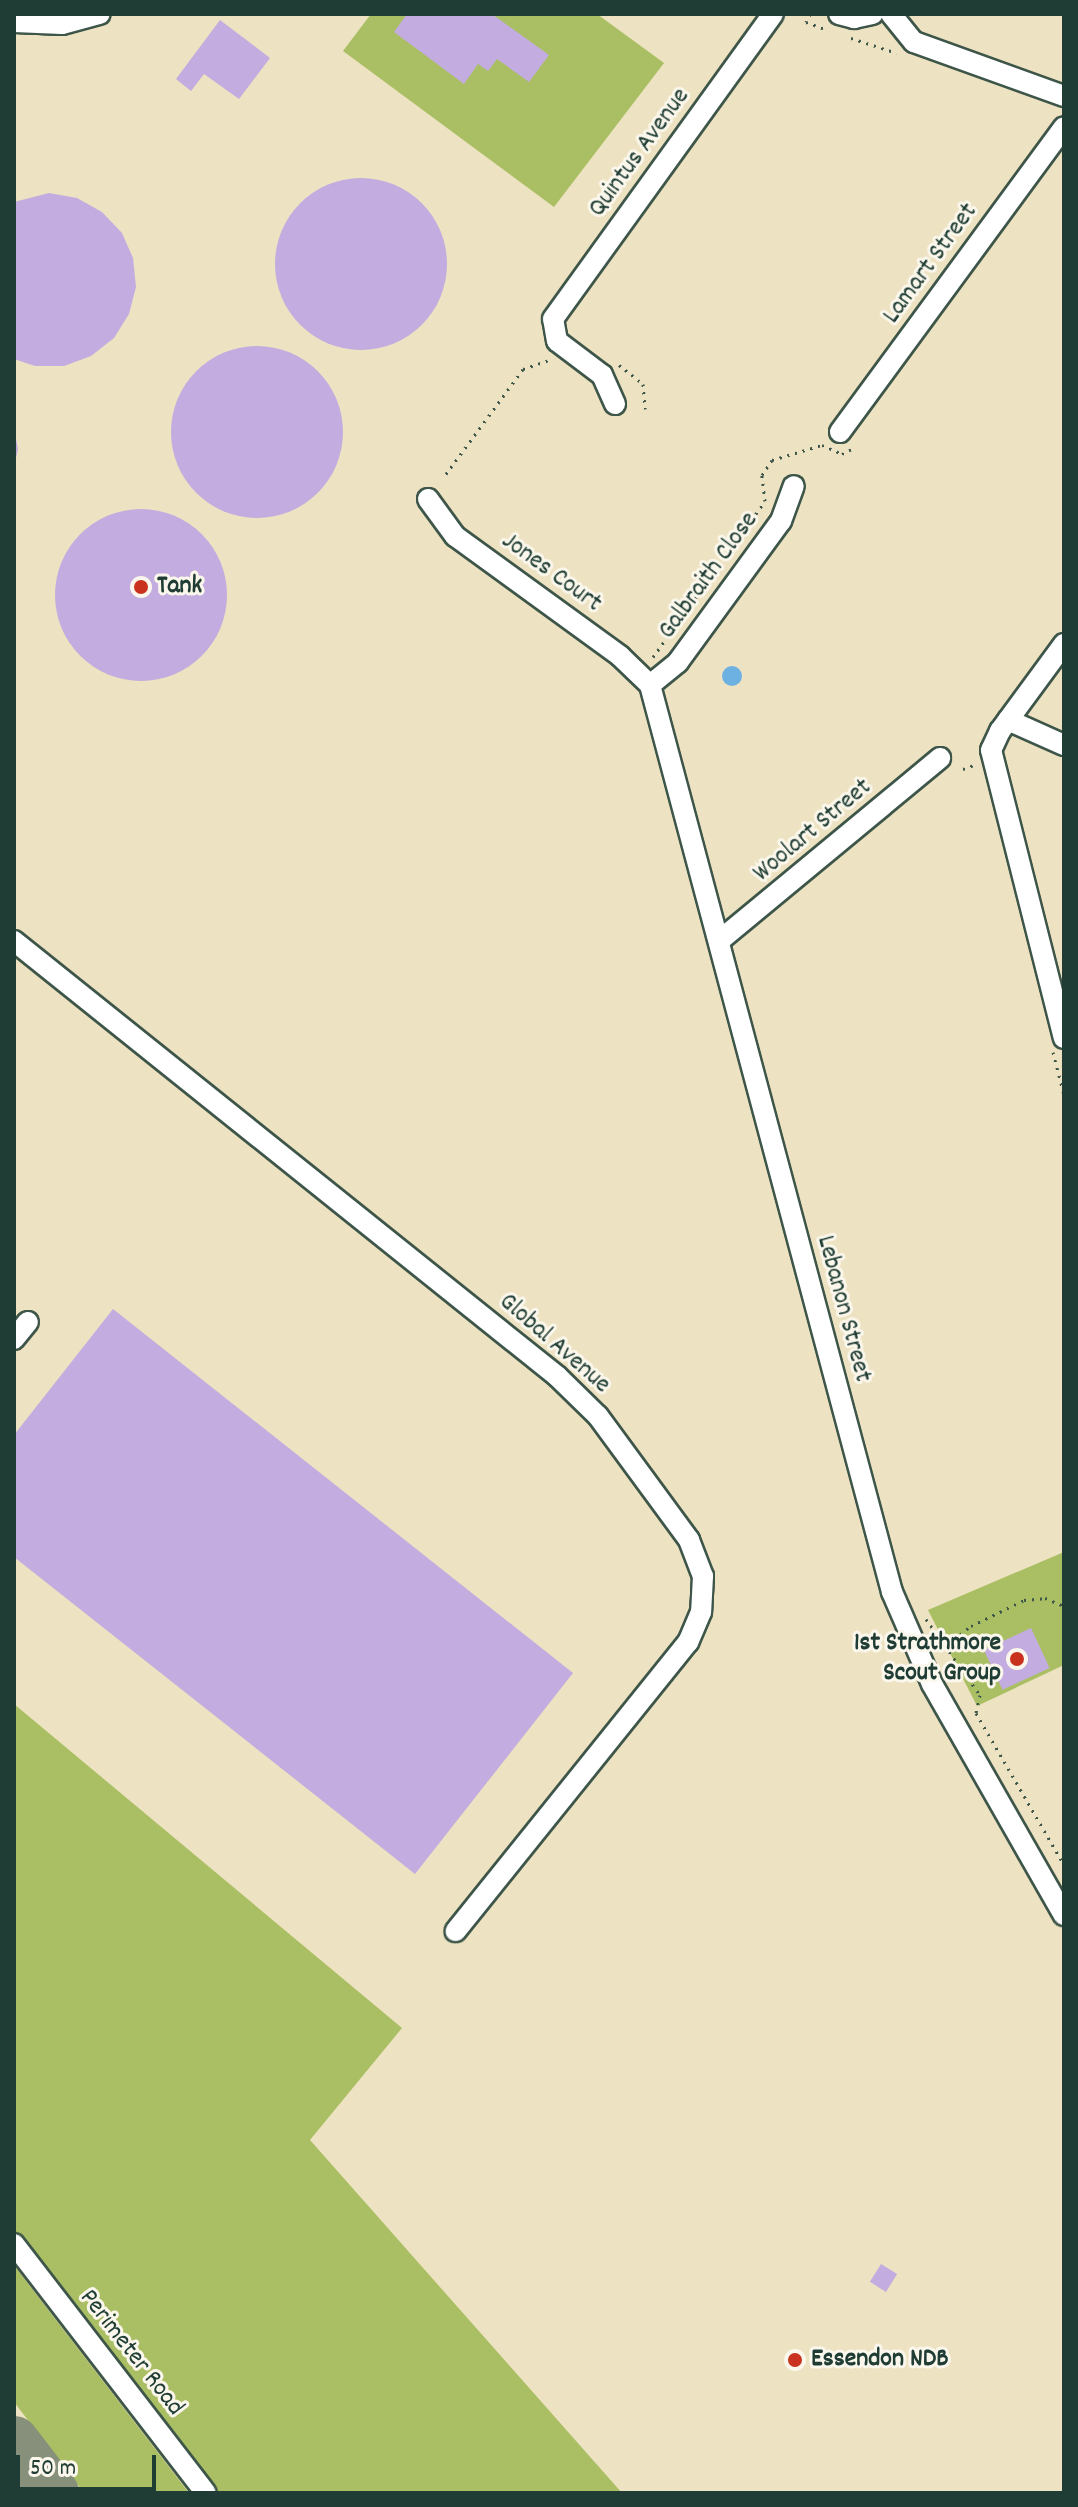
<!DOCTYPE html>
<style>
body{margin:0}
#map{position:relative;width:1078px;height:2507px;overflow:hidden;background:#ede2c1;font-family:Dekko,sans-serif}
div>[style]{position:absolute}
.green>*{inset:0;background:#aabf63}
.water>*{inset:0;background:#6cb1e2}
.round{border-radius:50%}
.taxiway>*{height:50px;margin:-25px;padding:0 25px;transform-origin:25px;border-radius:25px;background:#86907a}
.building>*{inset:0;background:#c3acdf;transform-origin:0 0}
.path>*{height:3px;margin-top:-1.5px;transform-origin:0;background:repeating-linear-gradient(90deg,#3e5649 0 2px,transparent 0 8px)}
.roads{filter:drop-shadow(2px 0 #3e5649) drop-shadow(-2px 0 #3e5649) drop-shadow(0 2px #3e5649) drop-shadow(0 -2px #3e5649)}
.minor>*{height:20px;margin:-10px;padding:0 10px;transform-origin:10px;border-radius:10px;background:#fff}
.dots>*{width:22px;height:22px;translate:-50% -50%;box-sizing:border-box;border:4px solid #fbf7ec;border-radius:50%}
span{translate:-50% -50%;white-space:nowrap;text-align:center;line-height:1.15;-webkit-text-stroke:6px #fbf7ec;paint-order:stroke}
.street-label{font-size:26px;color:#1f3d34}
.poi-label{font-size:26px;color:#1f3d34;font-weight:700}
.left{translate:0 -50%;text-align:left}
.right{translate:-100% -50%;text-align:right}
.frame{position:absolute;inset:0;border:16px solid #1f3d34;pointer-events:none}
.scale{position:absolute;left:16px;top:2455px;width:140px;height:36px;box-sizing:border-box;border:4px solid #1f3d34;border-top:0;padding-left:10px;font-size:24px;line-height:28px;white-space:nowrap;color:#1f3d34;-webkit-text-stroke:6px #fbf7ec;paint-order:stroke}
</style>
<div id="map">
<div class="green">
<div style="clip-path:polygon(371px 14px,597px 14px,664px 63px,554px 207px,343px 51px)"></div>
<div style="clip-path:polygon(1064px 1552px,1064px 1665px,977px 1706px,928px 1610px)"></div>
<div style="clip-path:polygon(14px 1704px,402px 2028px,310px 2140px,622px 2493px,217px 2493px,14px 2230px)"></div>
<div style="clip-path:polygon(14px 2265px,36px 2294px,189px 2493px,84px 2493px,14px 2402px)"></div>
</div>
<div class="water">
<div class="round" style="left:722px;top:666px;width:20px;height:20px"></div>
</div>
<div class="taxiway">
<div style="left:14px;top:2441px;width:66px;rotate:52.4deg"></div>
</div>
<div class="building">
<div style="clip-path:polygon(407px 14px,492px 14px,549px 55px,529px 82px,497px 59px,488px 71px,478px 64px,464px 84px,394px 32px)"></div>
<div style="clip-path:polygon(220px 20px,270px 58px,239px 99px,204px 74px,191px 91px,176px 79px)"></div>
<div class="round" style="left:275px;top:178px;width:172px;height:172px"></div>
<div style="clip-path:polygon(49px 193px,77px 198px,102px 212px,122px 233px,133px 258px,136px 287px,129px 314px,114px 338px,91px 356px,64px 366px,35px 366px,14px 359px,14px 202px)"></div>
<div class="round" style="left:171px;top:346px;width:172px;height:172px"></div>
<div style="clip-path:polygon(14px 429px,18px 449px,15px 462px,14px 461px)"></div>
<div class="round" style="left:55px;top:509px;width:172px;height:172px"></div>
<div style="clip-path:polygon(113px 1309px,573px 1673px,415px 1874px,14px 1557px,14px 1435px)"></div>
<div style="left:1031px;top:1628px;width:44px;height:52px;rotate:65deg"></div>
<div style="left:881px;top:2264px;width:19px;height:21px;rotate:32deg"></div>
</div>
<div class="path">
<div style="left:810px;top:14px;width:9px;rotate:117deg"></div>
<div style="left:806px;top:22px;width:20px;rotate:20deg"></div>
<div style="left:851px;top:38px;width:48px;rotate:18.1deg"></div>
<div style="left:619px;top:365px;width:31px;rotate:38deg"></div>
<div style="left:643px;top:384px;width:25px;rotate:85deg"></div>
<div style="left:446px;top:474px;width:130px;rotate:-53.7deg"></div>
<div style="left:523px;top:369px;width:28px;rotate:-19deg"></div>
<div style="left:653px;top:657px;width:192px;rotate:-54.3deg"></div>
<div style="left:765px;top:501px;width:26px;rotate:-97deg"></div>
<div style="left:762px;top:475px;width:18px;rotate:-56deg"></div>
<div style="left:772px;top:460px;width:52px;rotate:-16.7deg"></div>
<div style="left:822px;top:445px;width:22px;rotate:24deg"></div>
<div style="left:842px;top:454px;width:11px;rotate:-27deg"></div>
<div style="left:963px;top:769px;width:15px;rotate:-20deg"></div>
<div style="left:1053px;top:1052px;width:44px;rotate:75.7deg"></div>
<div style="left:926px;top:1619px;width:93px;rotate:54.6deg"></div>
<div style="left:980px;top:1695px;width:18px;rotate:103deg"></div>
<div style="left:976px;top:1713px;width:176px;rotate:59.9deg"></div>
<div style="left:948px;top:1645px;width:30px;rotate:-40deg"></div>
<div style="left:971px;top:1626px;width:59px;rotate:-26.1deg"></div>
<div style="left:1024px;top:1600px;width:21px;rotate:-5deg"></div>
<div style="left:1045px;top:1598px;width:21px;rotate:23deg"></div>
</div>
<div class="roads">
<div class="minor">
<div style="left:839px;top:14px;width:16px;rotate:15deg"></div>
<div style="left:854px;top:18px;width:19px;rotate:-12deg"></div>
<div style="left:891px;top:14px;width:36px;rotate:51deg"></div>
<div style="left:914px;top:42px;width:159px;rotate:19.8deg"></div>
<div style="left:14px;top:22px;width:48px;rotate:2.4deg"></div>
<div style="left:62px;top:24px;width:39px;rotate:-15deg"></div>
<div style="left:615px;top:404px;width:32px;rotate:-114deg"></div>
<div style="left:602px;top:375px;width:56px;rotate:-142.9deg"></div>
<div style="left:557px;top:341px;width:22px;rotate:-100deg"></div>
<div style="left:553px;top:319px;width:376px;rotate:-54.2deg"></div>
<div style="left:840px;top:432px;width:378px;rotate:-53.7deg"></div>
<div style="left:428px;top:499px;width:46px;rotate:53.9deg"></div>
<div style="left:455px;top:536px;width:204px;rotate:36deg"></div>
<div style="left:620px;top:656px;width:42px;rotate:44deg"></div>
<div style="left:650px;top:685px;width:939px;rotate:75.06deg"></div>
<div style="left:892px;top:1592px;width:100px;rotate:66.5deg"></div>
<div style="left:932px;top:1684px;width:266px;rotate:60.3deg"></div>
<div style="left:1064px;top:644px;width:108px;rotate:126.3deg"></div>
<div style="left:1000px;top:731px;width:21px;rotate:115deg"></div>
<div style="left:991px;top:750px;width:297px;rotate:75.8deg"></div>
<div style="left:650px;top:685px;width:36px;rotate:-39deg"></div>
<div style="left:678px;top:662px;width:175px;rotate:-53.9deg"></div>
<div style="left:781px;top:521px;width:37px;rotate:-70deg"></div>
<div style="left:1008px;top:720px;width:61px;rotate:24.1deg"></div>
<div style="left:14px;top:941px;width:696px;rotate:38.7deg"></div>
<div style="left:557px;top:1376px;width:57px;rotate:44.3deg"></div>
<div style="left:598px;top:1416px;width:154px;rotate:53.7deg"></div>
<div style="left:689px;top:1540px;width:39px;rotate:69deg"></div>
<div style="left:703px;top:1576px;width:36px;rotate:93deg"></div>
<div style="left:701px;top:1612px;width:33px;rotate:113deg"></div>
<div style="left:688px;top:1642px;width:371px;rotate:128.8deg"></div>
<div style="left:719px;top:941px;width:287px;rotate:-39.6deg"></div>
<div style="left:14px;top:1339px;width:22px;rotate:-51deg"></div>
<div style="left:14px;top:2244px;width:314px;rotate:52.4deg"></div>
</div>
</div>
<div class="dots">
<div style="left:141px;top:587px;background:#c8321e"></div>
<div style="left:1017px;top:1659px;background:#c8321e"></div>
<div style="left:795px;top:2360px;background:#c8321e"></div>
</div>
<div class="street-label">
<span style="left:640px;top:153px;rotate:-54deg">Quintus Avenue</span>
<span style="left:931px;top:264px;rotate:-54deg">Lamart Street</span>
<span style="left:551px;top:573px;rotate:36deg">Jones Court</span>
<span style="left:709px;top:576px;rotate:-54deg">Galbraith Close</span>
<span style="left:813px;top:831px;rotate:-40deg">Woolart Street</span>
<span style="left:843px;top:1309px;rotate:75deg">Lebanon Street</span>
<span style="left:554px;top:1344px;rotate:41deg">Global Avenue</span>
<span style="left:131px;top:2353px;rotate:52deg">Perimeter Road</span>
</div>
<div class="poi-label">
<span class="left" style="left:157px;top:587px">Tank</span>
<span class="right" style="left:1001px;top:1659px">1st Strathmore<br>Scout Group</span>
<span class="left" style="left:811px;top:2360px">Essendon NDB</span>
</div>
<div class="frame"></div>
<div class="scale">50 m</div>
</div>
